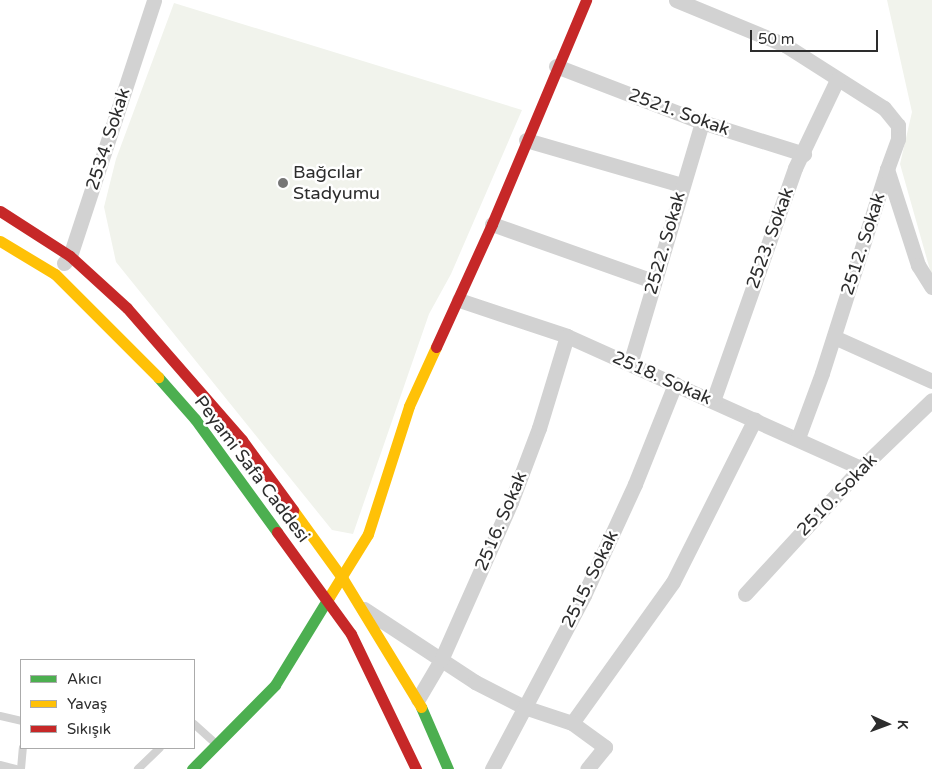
<!DOCTYPE html>
<meta charset="utf-8">
<style>
body{margin:0}
#map{position:relative;width:932px;height:769px;overflow:hidden;background:#fff;font-family:"Varela Round",sans-serif}
div>[style]{position:absolute}
.green>*{inset:0;background:#f1f3ec}
.lane>*{height:8px;margin:-4px;padding:0 4px;transform-origin:4px;border-radius:4px;background:#d2d2d2}
.street>*{height:15px;margin:-7.5px;padding:0 7.5px;transform-origin:7.5px;border-radius:7.5px;background:#d2d2d2}
.fast>*{height:11px;margin:-5.5px;padding:0 5.5px;transform-origin:5.5px;border-radius:5.5px;background:#4caf50}
.slow>*{height:11px;margin:-5.5px;padding:0 5.5px;transform-origin:5.5px;border-radius:5.5px;background:#ffc107}
.jam>*{height:11px;margin:-5.5px;padding:0 5.5px;transform-origin:5.5px;border-radius:5.5px;background:#c62828}
.dots>*{width:14px;height:14px;translate:-50% -50%;box-sizing:border-box;border:2px solid #fff;border-radius:50%}
span{translate:-50% -50%;white-space:nowrap;text-align:center;line-height:1.15;-webkit-text-stroke:5px #fff;paint-order:stroke}
.street-label{font-size:18px;color:#2d2d2d}
.poi-label{font-size:18px;color:#2d2d2d}
.left{translate:0 -50%;text-align:left}
.legend{position:absolute;left:20px;top:659px;width:175px;height:90px;box-sizing:border-box;background:#fff;border:1px solid #ababab;margin:0;padding:6px 9px;list-style:none;font-size:15px;color:#2d2d2d}
.legend li{display:flex;align-items:center;gap:10px;height:25px}
.legend b{width:25px;border:1px solid #ababab}
.north{position:absolute;left:862px;top:699px;width:50px;height:50px;-webkit-text-stroke:4px #fff;paint-order:stroke;rotate:92deg;font-size:14px;font-weight:700;line-height:20px;text-align:center;color:#2d2d2d}
.north::after{content:'';display:block;margin:auto;width:18px;height:22px;background:#2d2d2d;clip-path:polygon(50% 0,100% 100%,50% 72%,0 100%)}
.scale{position:absolute;left:750px;top:30px;width:128px;height:22px;box-sizing:border-box;border:2px solid #2d2d2d;border-top:0;padding-left:6px;font-size:15px;line-height:18px;white-space:nowrap;color:#2d2d2d;-webkit-text-stroke:4px #fff;paint-order:stroke}
</style>
<div id="map">
<div class="green">
<div style="clip-path:polygon(887px 0,932px 0,932px 277px,900px 164px,912px 112px)"></div>
<div style="clip-path:polygon(174px 3px,522px 110px,451px 274px,429px 314px,353px 534px,332px 530px,116px 262px,104px 207px,116px 159px)"></div>
</div>
<div class="lane">
<div style="left:0;top:716px;width:22px;rotate:13deg"></div>
<div style="left:194px;top:724px;width:28px;rotate:42deg"></div>
<div style="left:0;top:765px;width:16px;rotate:14deg"></div>
<div style="left:21px;top:769px;width:21px;rotate:-85deg"></div>
<div style="left:138px;top:769px;width:30px;rotate:-44deg"></div>
</div>
<div class="street">
<div style="left:676px;top:0;width:118px;rotate:22.4deg"></div>
<div style="left:785px;top:45px;width:117px;rotate:32.5deg"></div>
<div style="left:884px;top:108px;width:22px;rotate:51deg"></div>
<div style="left:898px;top:125px;width:14px;rotate:90deg"></div>
<div style="left:898px;top:139px;width:32px;rotate:110deg"></div>
<div style="left:556px;top:66px;width:156px;rotate:21deg"></div>
<div style="left:702px;top:122px;width:107px;rotate:17.4deg"></div>
<div style="left:526px;top:140px;width:162px;rotate:16.1deg"></div>
<div style="left:492px;top:224px;width:171px;rotate:19.5deg"></div>
<div style="left:64px;top:263px;width:9px;rotate:-49deg"></div>
<div style="left:70px;top:256px;width:269px;rotate:-71.8deg"></div>
<div style="left:459px;top:300px;width:114px;rotate:18.4deg"></div>
<div style="left:567px;top:336px;width:322px;rotate:24.2deg"></div>
<div style="left:834px;top:337px;width:107px;rotate:24.2deg"></div>
<div style="left:630px;top:364px;width:252px;rotate:-73.4deg"></div>
<div style="left:713px;top:401px;width:247px;rotate:-70.6deg"></div>
<div style="left:795px;top:168px;width:98px;rotate:-64.5deg"></div>
<div style="left:798px;top:438px;width:69px;rotate:-69.7deg"></div>
<div style="left:822px;top:373px;width:214px;rotate:-72.3deg"></div>
<div style="left:887px;top:169px;width:101px;rotate:72.1deg"></div>
<div style="left:918px;top:265px;width:26px;rotate:58deg"></div>
<div style="left:745px;top:594px;width:171px;rotate:-47.4deg"></div>
<div style="left:861px;top:468px;width:98px;rotate:-43.8deg"></div>
<div style="left:364px;top:609px;width:133px;rotate:33.3deg"></div>
<div style="left:475px;top:682px;width:55px;rotate:27deg"></div>
<div style="left:524px;top:707px;width:51px;rotate:18.4deg"></div>
<div style="left:572px;top:723px;width:173px;rotate:-54.4deg"></div>
<div style="left:673px;top:582px;width:182px;rotate:-63.3deg"></div>
<div style="left:418px;top:699px;width:45px;rotate:-59.5deg"></div>
<div style="left:441px;top:660px;width:173px;rotate:-66.1deg"></div>
<div style="left:511px;top:502px;width:79px;rotate:-69.3deg"></div>
<div style="left:539px;top:428px;width:96px;rotate:-73.1deg"></div>
<div style="left:572px;top:723px;width:41px;rotate:36deg"></div>
<div style="left:605px;top:747px;width:28px;rotate:129deg"></div>
<div style="left:492px;top:769px;width:197px;rotate:-62.1deg"></div>
<div style="left:584px;top:595px;width:122px;rotate:-65.3deg"></div>
<div style="left:635px;top:484px;width:108px;rotate:-68.2deg"></div>
</div>
<div class="fast">
<div style="left:158px;top:377px;width:56px;rotate:48.6deg"></div>
<div style="left:195px;top:419px;width:140px;rotate:54deg"></div>
<div style="left:421px;top:707px;width:68px;rotate:66.5deg"></div>
<div style="left:192px;top:769px;width:118px;rotate:-45.3deg"></div>
<div style="left:275px;top:685px;width:103px;rotate:-58.5deg"></div>
</div>
<div class="slow">
<div style="left:0;top:241px;width:64px;rotate:31deg"></div>
<div style="left:55px;top:274px;width:146px;rotate:45deg"></div>
<div style="left:293px;top:510px;width:85px;rotate:54.1deg"></div>
<div style="left:343px;top:579px;width:150px;rotate:58.6deg"></div>
<div style="left:329px;top:597px;width:74px;rotate:-58.2deg"></div>
<div style="left:368px;top:534px;width:134px;rotate:-72.2deg"></div>
<div style="left:409px;top:406px;width:65px;rotate:-65.4deg"></div>
</div>
<div class="jam">
<div style="left:0;top:211px;width:83px;rotate:32.7deg"></div>
<div style="left:70px;top:256px;width:77px;rotate:42.4deg"></div>
<div style="left:127px;top:308px;width:175px;rotate:48.9deg"></div>
<div style="left:242px;top:440px;width:87px;rotate:53.9deg"></div>
<div style="left:436px;top:347px;width:135px;rotate:-65.5deg"></div>
<div style="left:492px;top:224px;width:243px;rotate:-67.2deg"></div>
<div style="left:277px;top:532px;width:126px;rotate:54deg"></div>
<div style="left:351px;top:634px;width:150px;rotate:64.3deg"></div>
</div>
<div class="dots">
<div style="left:283px;top:183px;background:#767676"></div>
</div>
<div class="street-label">
<span style="left:679px;top:112px;rotate:20deg">2521. Sokak</span>
<span style="left:108px;top:139px;rotate:-72deg">2534. Sokak</span>
<span style="left:770px;top:238px;rotate:-70deg">2523. Sokak</span>
<span style="left:665px;top:243px;rotate:-74deg">2522. Sokak</span>
<span style="left:863px;top:244px;rotate:-72deg">2512. Sokak</span>
<span style="left:662px;top:378px;rotate:24deg">2518. Sokak</span>
<span style="left:252px;top:469px;rotate:53deg">Peyami Safa Caddesi</span>
<span style="left:837px;top:495px;rotate:-46deg">2510. Sokak</span>
<span style="left:501px;top:521px;rotate:-67deg">2516. Sokak</span>
<span style="left:590px;top:579px;rotate:-64deg">2515. Sokak</span>
</div>
<div class="poi-label">
<span class="left" style="left:293px;top:183px">Bağcılar<br>Stadyumu</span>
</div>
<ul class="legend">
<li><b style="height:6px;background:#4caf50"></b>Akıcı</li>
<li><b style="height:6px;background:#ffc107"></b>Yavaş</li>
<li><b style="height:6px;background:#c62828"></b>Sıkışık</li>
</ul>
<div class="north">K</div>
<div class="scale">50 m</div>
</div>
